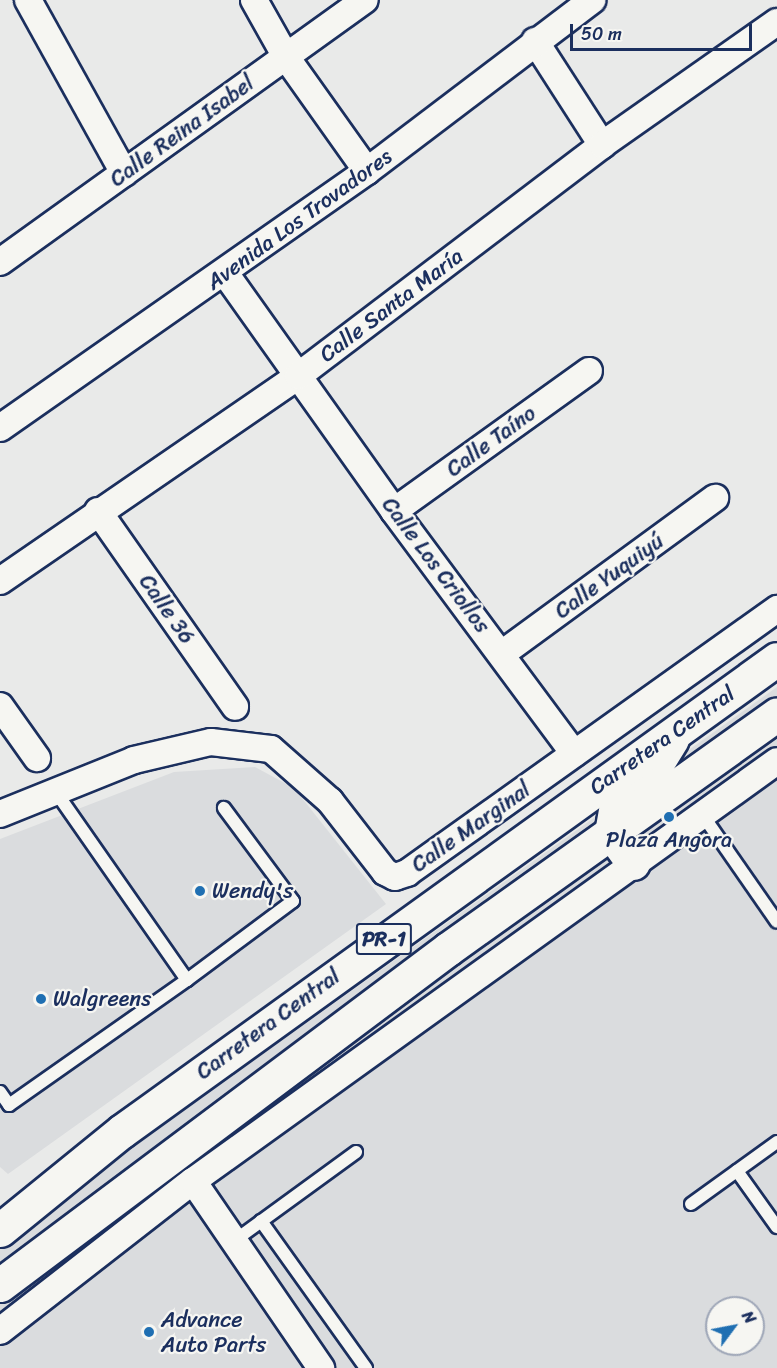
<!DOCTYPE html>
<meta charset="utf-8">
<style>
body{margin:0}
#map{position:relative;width:777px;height:1368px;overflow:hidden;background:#e9eae9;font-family:Sriracha,sans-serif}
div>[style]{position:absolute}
.built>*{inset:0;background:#dadcde}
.roads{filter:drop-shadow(2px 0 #1b2f5e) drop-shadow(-2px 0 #1b2f5e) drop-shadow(0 2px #1b2f5e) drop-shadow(0 -2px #1b2f5e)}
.service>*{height:12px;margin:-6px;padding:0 6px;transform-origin:6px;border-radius:6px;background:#f6f6f2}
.minor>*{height:26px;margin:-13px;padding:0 13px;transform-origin:13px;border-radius:13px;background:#f6f6f2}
.primary>*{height:33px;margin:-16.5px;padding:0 16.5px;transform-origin:16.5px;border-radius:16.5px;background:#f6f6f2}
.dots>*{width:16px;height:16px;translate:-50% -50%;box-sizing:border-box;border:3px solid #f6f6f2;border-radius:50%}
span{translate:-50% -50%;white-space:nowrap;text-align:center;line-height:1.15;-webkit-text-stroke:4.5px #f6f6f2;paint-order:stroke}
.shield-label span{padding:2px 4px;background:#f6f6f2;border:2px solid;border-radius:4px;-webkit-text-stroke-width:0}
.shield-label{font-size:21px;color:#1b2f5e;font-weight:700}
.street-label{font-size:22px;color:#1b2f5e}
.poi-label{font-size:22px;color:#1b2f5e}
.left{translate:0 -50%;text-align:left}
.north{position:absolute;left:705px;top:1296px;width:60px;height:60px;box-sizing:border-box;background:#f6f6f2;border:2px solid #9ea6b7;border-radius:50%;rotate:58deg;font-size:16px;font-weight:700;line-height:24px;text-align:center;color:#1b2f5e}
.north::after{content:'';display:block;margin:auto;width:21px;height:27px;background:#1f6fb2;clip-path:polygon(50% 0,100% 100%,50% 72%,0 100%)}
.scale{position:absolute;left:570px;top:24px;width:182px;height:27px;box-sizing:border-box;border:3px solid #1b2f5e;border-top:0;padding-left:8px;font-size:18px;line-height:21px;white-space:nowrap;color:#1b2f5e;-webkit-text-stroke:4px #f6f6f2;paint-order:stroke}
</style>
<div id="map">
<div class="built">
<div style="clip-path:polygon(evenodd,777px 687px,777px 1368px,0 1368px,0 1242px,777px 687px,717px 1308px,753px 1308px,753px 1344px,717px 1344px,717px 1308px)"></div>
<div style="clip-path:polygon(255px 767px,294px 788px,386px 904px,8px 1174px,0 1167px,0 839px,174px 772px)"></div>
</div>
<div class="roads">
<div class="service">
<div style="left:702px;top:814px;width:131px;rotate:55.2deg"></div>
<div style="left:187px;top:980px;width:132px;rotate:-36.7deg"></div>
<div style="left:293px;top:901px;width:116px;rotate:-126.6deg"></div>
<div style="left:0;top:1092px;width:16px;rotate:55deg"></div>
<div style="left:9px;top:1105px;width:218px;rotate:-35.1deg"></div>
<div style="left:187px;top:980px;width:231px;rotate:-124.9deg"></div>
<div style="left:737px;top:1171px;width:69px;rotate:54.5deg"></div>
<div style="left:691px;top:1204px;width:106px;rotate:-35.8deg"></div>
<div style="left:261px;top:1221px;width:181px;rotate:54.5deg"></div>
<div style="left:234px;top:1241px;width:151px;rotate:-36.1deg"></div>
</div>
<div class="minor">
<div style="left:28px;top:0;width:198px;rotate:61deg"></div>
<div style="left:254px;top:0;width:65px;rotate:60.7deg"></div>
<div style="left:286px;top:57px;width:140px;rotate:54.6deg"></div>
<div style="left:535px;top:41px;width:124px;rotate:57.2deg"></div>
<div style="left:0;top:262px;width:449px;rotate:-35.7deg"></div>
<div style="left:225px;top:273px;width:292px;rotate:54.6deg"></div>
<div style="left:394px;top:511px;width:302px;rotate:53.4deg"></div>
<div style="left:0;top:428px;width:448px;rotate:-35deg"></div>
<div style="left:367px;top:171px;width:283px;rotate:-37.2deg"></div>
<div style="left:98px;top:511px;width:239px;rotate:55deg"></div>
<div style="left:394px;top:511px;width:240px;rotate:-35.7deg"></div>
<div style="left:0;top:581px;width:362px;rotate:-34.5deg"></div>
<div style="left:298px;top:376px;width:382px;rotate:-37.2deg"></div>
<div style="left:602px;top:145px;width:214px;rotate:-35.1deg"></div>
<div style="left:503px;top:653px;width:263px;rotate:-36.2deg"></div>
<div style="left:0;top:706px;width:64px;rotate:54.6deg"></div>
<div style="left:0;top:814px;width:144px;rotate:-21.9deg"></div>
<div style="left:134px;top:760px;width:79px;rotate:-13.2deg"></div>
<div style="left:211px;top:742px;width:60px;rotate:6.7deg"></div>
<div style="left:271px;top:749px;width:79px;rotate:41.4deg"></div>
<div style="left:330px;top:801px;width:90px;rotate:52.2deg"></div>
<div style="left:385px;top:872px;width:11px;rotate:27deg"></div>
<div style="left:395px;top:877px;width:13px;rotate:-18deg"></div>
<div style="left:407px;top:873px;width:455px;rotate:-35.5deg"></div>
<div style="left:193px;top:1181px;width:227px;rotate:55.6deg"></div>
<div style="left:0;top:1331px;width:244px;rotate:-37.9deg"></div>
<div style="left:193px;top:1181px;width:719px;rotate:-35.72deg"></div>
</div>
<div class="primary">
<div style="left:633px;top:863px;width:37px;rotate:-126deg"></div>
<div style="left:611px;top:833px;width:29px;rotate:-80deg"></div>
<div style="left:616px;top:804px;width:39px;rotate:-38deg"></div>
<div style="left:647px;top:780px;width:48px;rotate:-58.6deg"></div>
<div style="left:0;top:1230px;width:157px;rotate:-39.1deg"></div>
<div style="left:122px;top:1131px;width:807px;rotate:-35.78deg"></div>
<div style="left:0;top:1285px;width:560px;rotate:-36.87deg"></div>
<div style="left:448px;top:949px;width:404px;rotate:-35.5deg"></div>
</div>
</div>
<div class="dots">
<div style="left:669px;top:817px;background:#1f6fb2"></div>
<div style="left:200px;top:891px;background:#1f6fb2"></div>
<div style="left:41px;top:999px;background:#1f6fb2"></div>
<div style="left:149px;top:1332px;background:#1f6fb2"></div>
</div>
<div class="shield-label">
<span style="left:384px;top:939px">PR-1</span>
</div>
<div class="street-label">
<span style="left:182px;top:131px;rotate:-36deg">Calle Reina Isabel</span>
<span style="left:299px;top:219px;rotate:-36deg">Avenida Los Trovadores</span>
<span style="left:391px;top:305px;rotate:-37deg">Calle Santa María</span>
<span style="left:491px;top:441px;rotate:-36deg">Calle Taíno</span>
<span style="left:436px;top:565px;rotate:53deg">Calle Los Criollos</span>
<span style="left:609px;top:576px;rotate:-36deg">Calle Yuquiyú</span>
<span style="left:167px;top:609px;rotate:55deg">Calle 36</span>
<span style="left:662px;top:740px;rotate:-35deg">Carretera Central</span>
<span style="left:471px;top:827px;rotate:-35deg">Calle Marginal</span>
<span style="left:268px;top:1024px;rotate:-36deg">Carretera Central</span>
</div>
<div class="poi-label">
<span style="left:669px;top:840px">Plaza Angora</span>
<span class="left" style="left:212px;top:891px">Wendy's</span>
<span class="left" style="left:53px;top:999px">Walgreens</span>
<span class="left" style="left:161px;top:1332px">Advance<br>Auto Parts</span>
</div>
<div class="north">N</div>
<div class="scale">50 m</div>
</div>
